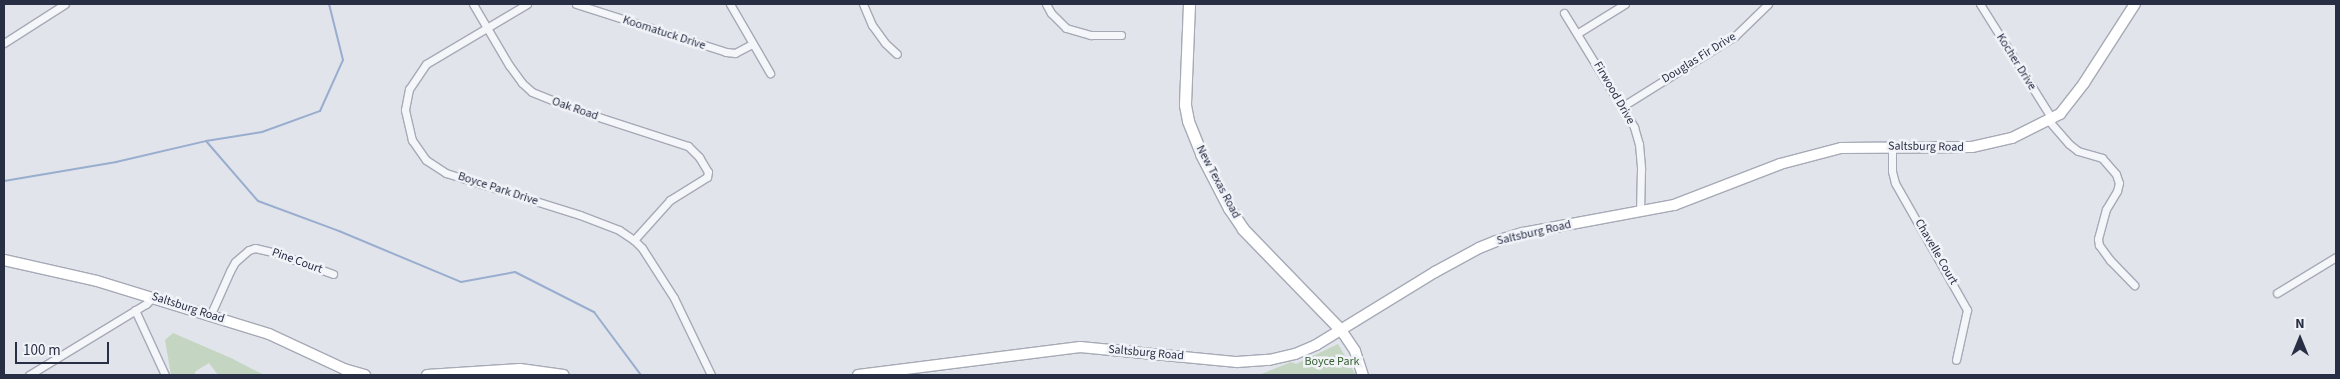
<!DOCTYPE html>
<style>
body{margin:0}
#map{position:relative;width:2340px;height:379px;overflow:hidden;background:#e1e4eb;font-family:"Source Sans 3",sans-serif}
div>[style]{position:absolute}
.green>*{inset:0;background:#c4d6c2}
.stream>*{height:2px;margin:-1px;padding:0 1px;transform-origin:1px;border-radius:1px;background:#99adcf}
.roads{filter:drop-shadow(1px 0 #a6aab6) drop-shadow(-1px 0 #a6aab6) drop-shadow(0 1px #a6aab6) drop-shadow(0 -1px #a6aab6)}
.street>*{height:7px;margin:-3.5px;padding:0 3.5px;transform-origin:3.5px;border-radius:3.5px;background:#f5f6f9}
.secondary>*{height:10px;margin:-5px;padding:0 5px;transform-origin:5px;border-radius:5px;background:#fff}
.primary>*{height:11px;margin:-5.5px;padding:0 5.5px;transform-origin:5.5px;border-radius:5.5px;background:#fff}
span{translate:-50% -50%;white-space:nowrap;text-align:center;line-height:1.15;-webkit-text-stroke:5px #f1f3f8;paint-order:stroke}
.street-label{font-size:12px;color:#282f45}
.park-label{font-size:12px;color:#376233}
.frame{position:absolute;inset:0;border:5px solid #282f45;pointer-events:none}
.north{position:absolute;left:2275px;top:314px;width:50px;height:50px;-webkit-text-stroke:4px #f1f3f8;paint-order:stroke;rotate:0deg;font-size:14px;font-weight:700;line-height:20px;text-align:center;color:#282f45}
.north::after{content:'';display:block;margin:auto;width:18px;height:22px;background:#282f45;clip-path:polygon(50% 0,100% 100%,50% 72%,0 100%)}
.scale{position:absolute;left:15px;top:342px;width:94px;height:22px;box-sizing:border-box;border:2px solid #282f45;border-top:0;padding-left:6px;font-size:15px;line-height:18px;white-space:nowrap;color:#282f45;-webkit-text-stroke:4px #f1f3f8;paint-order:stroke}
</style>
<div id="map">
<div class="green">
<div style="clip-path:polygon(173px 333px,231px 358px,264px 375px,218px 375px,209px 363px,196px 371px,194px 375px,171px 375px,165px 340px)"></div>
<div style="clip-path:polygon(1338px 344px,1356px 375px,1259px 375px,1291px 362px,1296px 364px)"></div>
</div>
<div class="stream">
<div style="left:206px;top:141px;width:79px;rotate:49.1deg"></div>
<div style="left:258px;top:201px;width:86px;rotate:20.3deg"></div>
<div style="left:339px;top:231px;width:132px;rotate:22.7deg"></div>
<div style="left:461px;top:282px;width:55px;rotate:-10.5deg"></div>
<div style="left:515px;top:272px;width:89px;rotate:26.9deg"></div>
<div style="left:594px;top:312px;width:79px;rotate:53.3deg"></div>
<div style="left:4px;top:181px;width:114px;rotate:-9.6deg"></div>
<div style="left:116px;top:162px;width:92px;rotate:-13.1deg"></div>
<div style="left:206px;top:141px;width:57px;rotate:-9.1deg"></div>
<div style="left:262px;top:132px;width:62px;rotate:-19.9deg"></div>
<div style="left:320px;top:111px;width:56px;rotate:-65.7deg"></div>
<div style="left:343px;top:60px;width:58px;rotate:-104deg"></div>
</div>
<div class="roads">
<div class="street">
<div style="left:473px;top:4px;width:71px;rotate:59.5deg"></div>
<div style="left:509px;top:65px;width:22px;rotate:54deg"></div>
<div style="left:522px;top:83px;width:13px;rotate:42deg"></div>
<div style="left:532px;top:92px;width:45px;rotate:22deg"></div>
<div style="left:574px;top:109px;width:120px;rotate:18deg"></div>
<div style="left:688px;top:146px;width:16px;rotate:45deg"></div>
<div style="left:699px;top:157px;width:17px;rotate:59deg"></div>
<div style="left:708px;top:172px;width:5px;rotate:101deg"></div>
<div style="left:707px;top:177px;width:44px;rotate:148.1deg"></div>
<div style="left:670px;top:200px;width:54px;rotate:132deg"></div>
<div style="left:527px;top:4px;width:117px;rotate:149.3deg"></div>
<div style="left:426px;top:64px;width:30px;rotate:124deg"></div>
<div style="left:409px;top:89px;width:21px;rotate:101deg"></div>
<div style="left:405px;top:110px;width:31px;rotate:77deg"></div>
<div style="left:412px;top:140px;width:24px;rotate:55deg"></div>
<div style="left:426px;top:160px;width:24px;rotate:33deg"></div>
<div style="left:446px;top:173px;width:140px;rotate:17.4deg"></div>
<div style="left:580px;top:215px;width:42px;rotate:21deg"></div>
<div style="left:619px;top:230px;width:18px;rotate:34deg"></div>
<div style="left:634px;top:240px;width:11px;rotate:45deg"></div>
<div style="left:642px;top:248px;width:59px;rotate:57.4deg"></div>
<div style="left:674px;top:298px;width:85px;rotate:64.3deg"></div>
<div style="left:576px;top:4px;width:157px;rotate:17.7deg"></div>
<div style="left:726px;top:52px;width:9px;rotate:6deg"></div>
<div style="left:735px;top:53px;width:19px;rotate:-28deg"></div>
<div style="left:730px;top:4px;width:80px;rotate:59.9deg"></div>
<div style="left:863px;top:4px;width:23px;rotate:67deg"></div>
<div style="left:872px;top:25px;width:22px;rotate:54deg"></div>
<div style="left:885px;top:43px;width:16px;rotate:43deg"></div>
<div style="left:1046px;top:4px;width:10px;rotate:61deg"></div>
<div style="left:1051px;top:13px;width:21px;rotate:45deg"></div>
<div style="left:1066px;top:28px;width:26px;rotate:16deg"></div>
<div style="left:1091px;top:35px;width:30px"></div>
<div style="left:1980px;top:4px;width:136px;rotate:57.9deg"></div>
<div style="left:1564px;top:13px;width:134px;rotate:58.4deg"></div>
<div style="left:1634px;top:127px;width:18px;rotate:74deg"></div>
<div style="left:1639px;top:144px;width:25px;rotate:85deg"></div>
<div style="left:1641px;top:169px;width:43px;rotate:91.3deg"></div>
<div style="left:1578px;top:33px;width:55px;rotate:-31.7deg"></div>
<div style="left:4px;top:43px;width:72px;rotate:-32.6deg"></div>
<div style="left:1623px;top:106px;width:132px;rotate:-32deg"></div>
<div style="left:1735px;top:36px;width:46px;rotate:-44.1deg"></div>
<div style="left:2049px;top:121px;width:30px;rotate:49deg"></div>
<div style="left:2069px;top:144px;width:11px;rotate:38deg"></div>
<div style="left:2078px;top:151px;width:25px;rotate:16deg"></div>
<div style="left:2102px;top:158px;width:21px;rotate:49deg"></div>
<div style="left:2116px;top:174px;width:9px;rotate:72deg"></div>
<div style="left:2119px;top:183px;width:8px;rotate:104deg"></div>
<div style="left:2117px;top:191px;width:21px;rotate:121deg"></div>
<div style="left:2106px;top:209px;width:31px;rotate:105deg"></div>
<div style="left:2098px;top:239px;width:6px;rotate:81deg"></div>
<div style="left:2099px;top:245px;width:19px;rotate:54deg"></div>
<div style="left:2110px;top:260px;width:35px;rotate:46deg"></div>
<div style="left:1892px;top:146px;width:25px;rotate:90deg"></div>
<div style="left:1892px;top:171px;width:12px;rotate:76deg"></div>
<div style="left:1895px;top:183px;width:146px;rotate:60.4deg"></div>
<div style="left:1967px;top:310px;width:51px;rotate:102.4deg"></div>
<div style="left:2277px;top:293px;width:69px;rotate:-31.4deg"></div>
<div style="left:135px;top:310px;width:72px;rotate:65.2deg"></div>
<div style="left:210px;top:316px;width:49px;rotate:-66deg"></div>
<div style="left:230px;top:271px;width:10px;rotate:-61deg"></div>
<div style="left:235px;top:262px;width:18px;rotate:-41deg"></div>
<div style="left:249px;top:250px;width:6px;rotate:-18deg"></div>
<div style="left:255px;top:248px;width:18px;rotate:13deg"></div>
<div style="left:273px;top:252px;width:64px;rotate:20.1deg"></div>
<div style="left:29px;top:375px;width:137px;rotate:-31.3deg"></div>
<div style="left:146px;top:304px;width:10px;rotate:-45deg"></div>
</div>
<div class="secondary">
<div style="left:4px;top:260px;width:95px;rotate:12.7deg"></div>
<div style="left:97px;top:281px;width:180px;rotate:17.1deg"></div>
<div style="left:269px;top:334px;width:83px;rotate:25deg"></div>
<div style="left:344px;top:369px;width:22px;rotate:16deg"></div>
<div style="left:1341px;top:330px;width:25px;rotate:56deg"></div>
<div style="left:1355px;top:351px;width:25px;rotate:72deg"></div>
<div style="left:427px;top:375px;width:93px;rotate:-3.7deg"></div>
<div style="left:520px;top:369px;width:44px;rotate:7.8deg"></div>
<div style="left:858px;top:375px;width:224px;rotate:-7.2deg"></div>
<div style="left:1080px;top:347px;width:158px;rotate:5.5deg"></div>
<div style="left:1237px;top:362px;width:32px;rotate:-4deg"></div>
<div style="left:1269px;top:360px;width:27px;rotate:-13deg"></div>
<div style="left:1295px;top:354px;width:23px;rotate:-23deg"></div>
<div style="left:1316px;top:345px;width:140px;rotate:-31.5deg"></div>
<div style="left:1435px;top:272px;width:50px;rotate:-28.6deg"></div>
<div style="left:1479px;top:248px;width:18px;rotate:-22deg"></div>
<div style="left:1496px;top:241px;width:28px;rotate:-17deg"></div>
<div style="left:1523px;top:233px;width:154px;rotate:-10.5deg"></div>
<div style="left:1674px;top:205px;width:114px;rotate:-21.1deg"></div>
<div style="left:1780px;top:164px;width:63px;rotate:-14.7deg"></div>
<div style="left:1841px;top:148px;width:131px;rotate:-0.4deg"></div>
<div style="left:1972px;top:147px;width:41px;rotate:-12.7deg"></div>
<div style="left:2012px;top:138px;width:54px;rotate:-26.6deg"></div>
<div style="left:2060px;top:114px;width:39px;rotate:-52deg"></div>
<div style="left:2084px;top:83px;width:94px;rotate:-57.2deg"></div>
</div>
<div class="primary">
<div style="left:1189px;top:4px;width:101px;rotate:92.3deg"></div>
<div style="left:1185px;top:105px;width:16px;rotate:79deg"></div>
<div style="left:1188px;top:121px;width:35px;rotate:68deg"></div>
<div style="left:1201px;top:154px;width:61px;rotate:62.6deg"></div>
<div style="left:1229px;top:208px;width:25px;rotate:56deg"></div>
<div style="left:1243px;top:229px;width:141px;rotate:45.9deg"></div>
</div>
</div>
<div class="street-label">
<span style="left:664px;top:33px;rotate:18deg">Koomatuck Drive</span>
<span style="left:1699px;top:58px;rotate:-32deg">Douglas Fir Drive</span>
<span style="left:2016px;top:62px;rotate:58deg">Kocher Drive</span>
<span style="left:1614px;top:93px;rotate:60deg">Firwood Drive</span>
<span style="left:575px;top:109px;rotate:19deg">Oak Road</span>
<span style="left:1926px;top:147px;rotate:1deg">Saltsburg Road</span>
<span style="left:1218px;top:182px;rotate:62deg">New Texas Road</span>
<span style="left:498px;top:189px;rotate:18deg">Boyce Park Drive</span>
<span style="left:1534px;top:233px;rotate:-13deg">Saltsburg Road</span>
<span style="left:1936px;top:252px;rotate:60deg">Chavelle Court</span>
<span style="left:297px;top:261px;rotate:20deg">Pine Court</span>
<span style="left:188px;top:308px;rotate:18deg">Saltsburg Road</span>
<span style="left:1146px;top:353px;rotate:5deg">Saltsburg Road</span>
</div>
<div class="park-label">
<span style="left:1332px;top:362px">Boyce Park</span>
</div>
<div class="frame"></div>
<div class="north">N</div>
<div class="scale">100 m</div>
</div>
